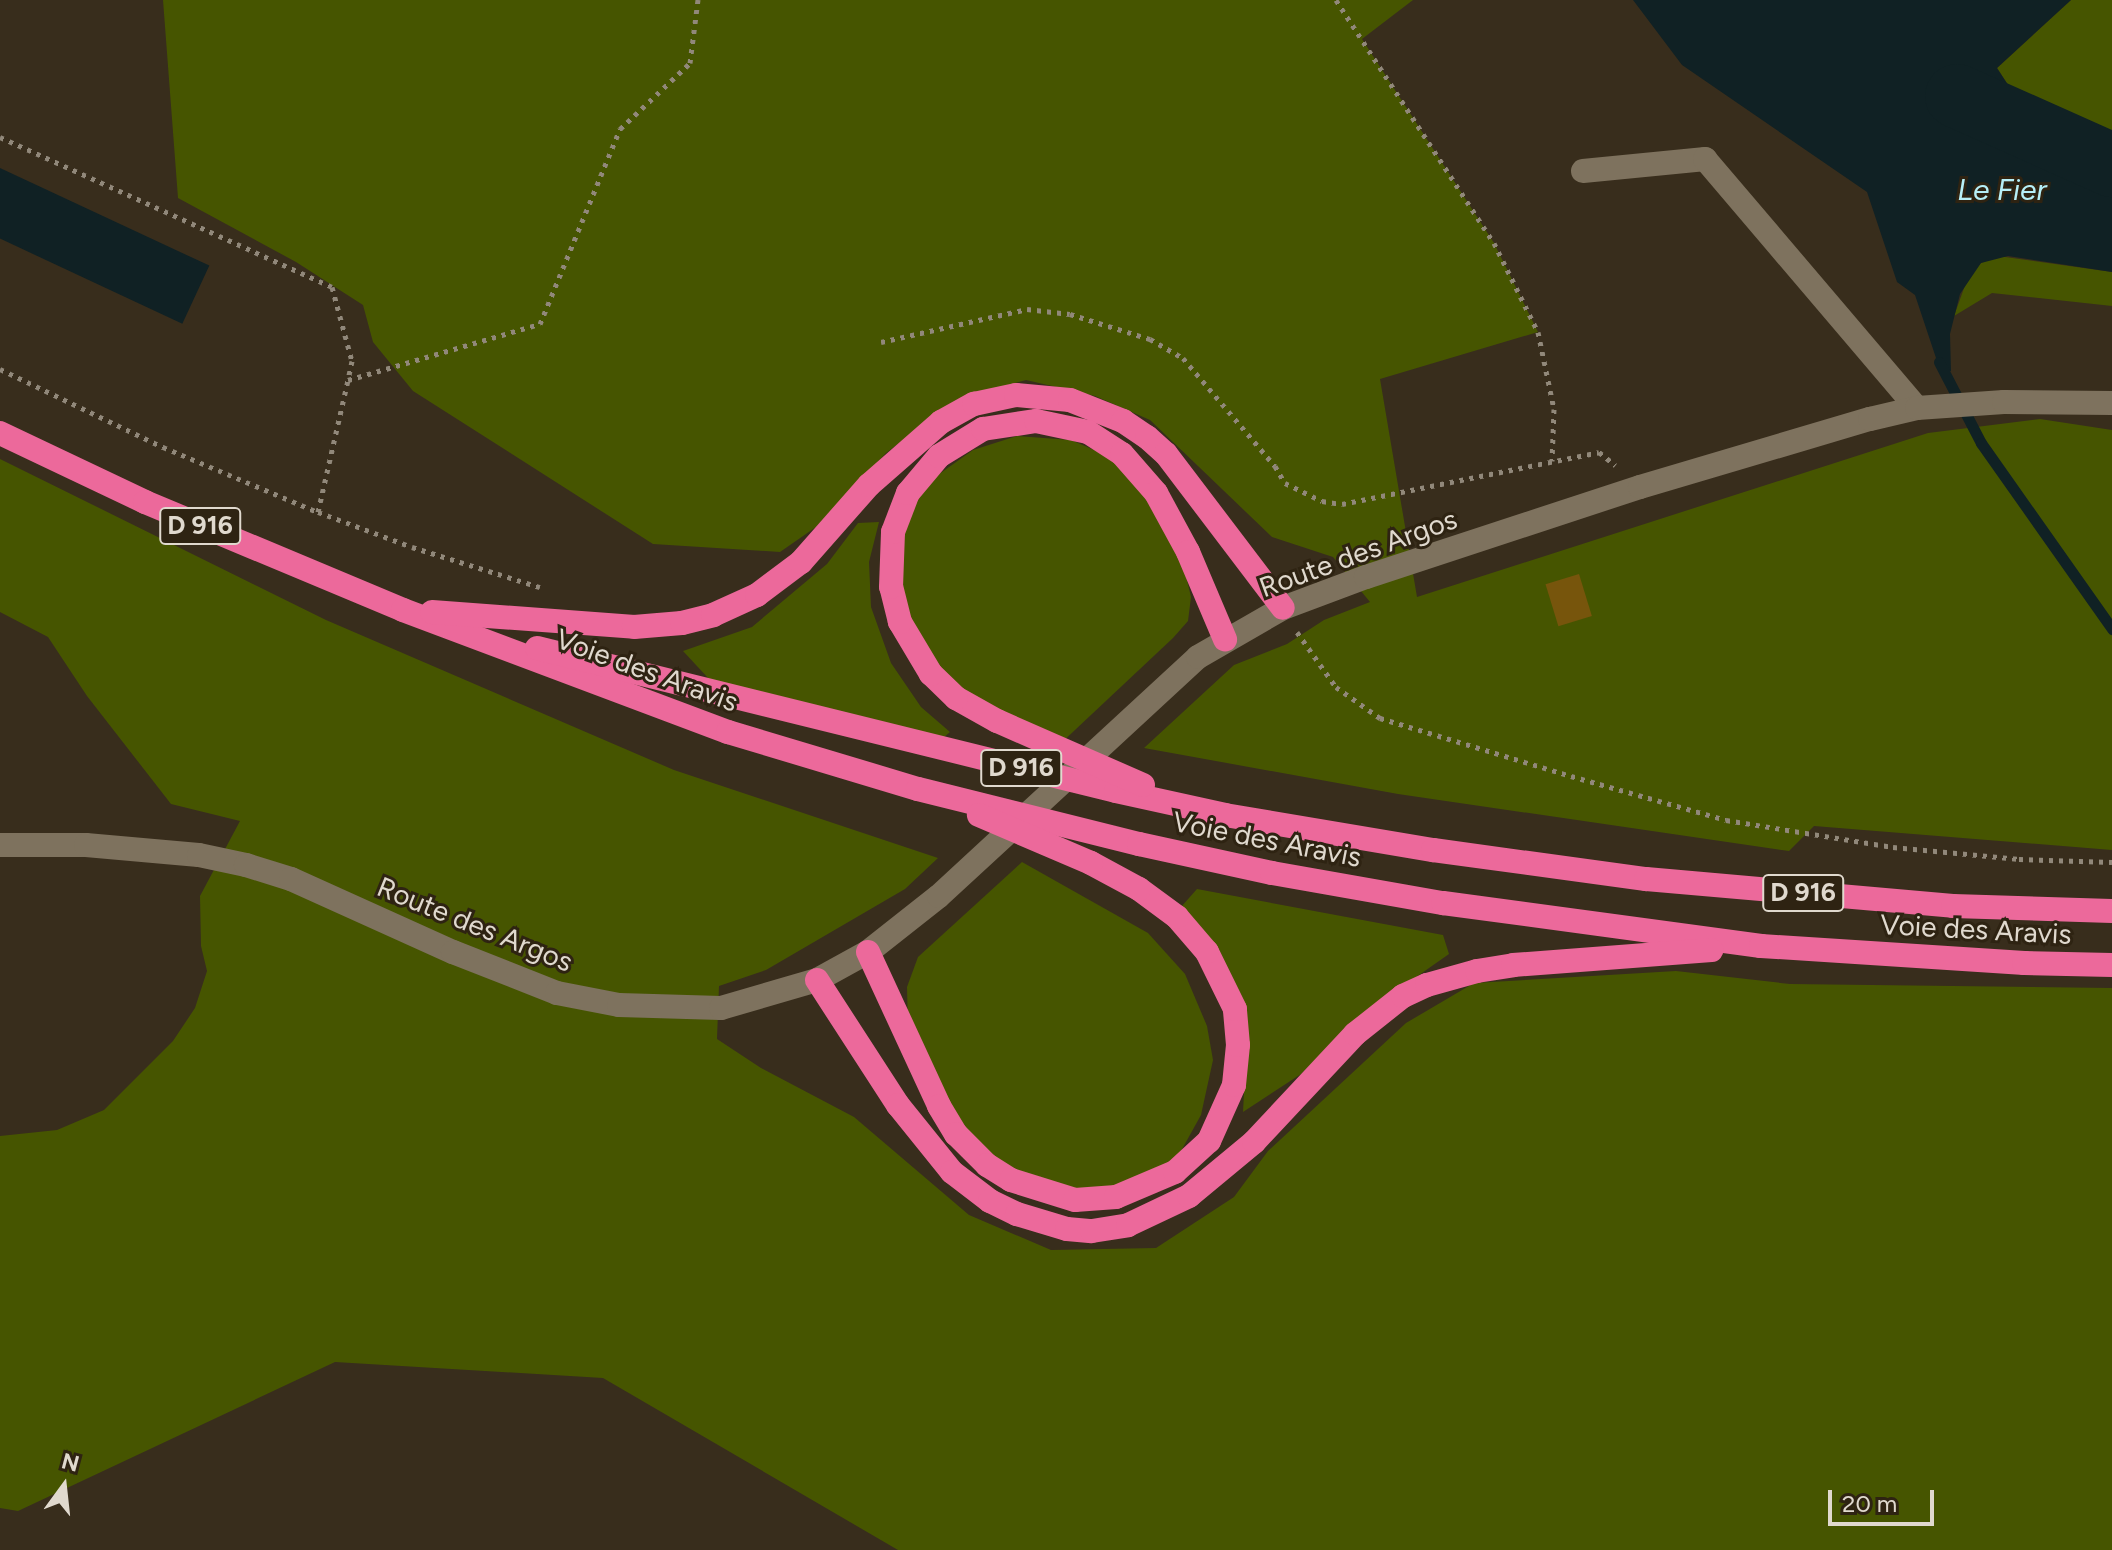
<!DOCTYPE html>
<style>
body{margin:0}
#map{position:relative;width:2112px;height:1550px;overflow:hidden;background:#382d1c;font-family:Figtree,sans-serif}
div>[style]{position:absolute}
.green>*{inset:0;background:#465500}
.water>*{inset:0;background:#102124;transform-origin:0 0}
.stream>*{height:11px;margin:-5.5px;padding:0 5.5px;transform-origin:5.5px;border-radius:5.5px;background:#102124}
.river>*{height:64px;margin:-32px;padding:0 32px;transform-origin:32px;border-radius:32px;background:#102124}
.building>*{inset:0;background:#77550c;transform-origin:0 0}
.path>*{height:5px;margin-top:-2.5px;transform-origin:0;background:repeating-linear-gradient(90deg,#91887a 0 4px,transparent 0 10px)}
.minor>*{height:24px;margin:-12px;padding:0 12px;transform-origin:12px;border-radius:12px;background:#7e725e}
.highway>*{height:24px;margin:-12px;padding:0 12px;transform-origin:12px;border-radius:12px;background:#ec699b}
span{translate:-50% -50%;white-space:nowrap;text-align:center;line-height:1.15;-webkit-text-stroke:6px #2e2312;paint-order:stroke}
.shield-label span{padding:2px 6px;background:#2e2312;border:2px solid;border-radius:6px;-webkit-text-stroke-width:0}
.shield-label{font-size:26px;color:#e0d9ce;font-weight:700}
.street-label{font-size:28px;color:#e0d9ce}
.water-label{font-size:30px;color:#b6eff7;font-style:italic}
.north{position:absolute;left:24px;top:1446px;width:80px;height:80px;-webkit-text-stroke:6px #2e2312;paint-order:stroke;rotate:15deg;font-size:22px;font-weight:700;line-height:32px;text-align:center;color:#e0d9ce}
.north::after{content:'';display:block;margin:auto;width:28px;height:36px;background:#e0d9ce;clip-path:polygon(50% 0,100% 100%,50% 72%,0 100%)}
.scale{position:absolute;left:1828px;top:1490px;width:106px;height:36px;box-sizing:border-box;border:4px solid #e0d9ce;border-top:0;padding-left:10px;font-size:24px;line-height:28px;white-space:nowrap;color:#e0d9ce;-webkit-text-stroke:6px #2e2312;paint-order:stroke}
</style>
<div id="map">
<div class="green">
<div style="clip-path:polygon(163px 0,1413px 0,1362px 39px,1494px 243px,1538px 332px,1380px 379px,1417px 597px,1928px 433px,2040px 419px,2112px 430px,2112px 850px,1814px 826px,1789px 851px,1398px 794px,1144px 748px,1234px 665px,1287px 644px,1324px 620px,1370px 602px,1333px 557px,1272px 537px,1150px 420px,1095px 396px,1026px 380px,956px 400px,886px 453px,816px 527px,780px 552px,653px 544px,413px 391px,373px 342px,363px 305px,296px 262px,178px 198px)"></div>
<div style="clip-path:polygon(2071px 0,2112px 0,2112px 170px,2042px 137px,1997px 68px)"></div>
<div style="clip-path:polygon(1998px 256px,2112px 272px,2112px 306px,1992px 293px,1954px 316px,1968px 277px,1981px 263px)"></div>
<div style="clip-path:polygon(1017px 436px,1071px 440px,1113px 458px,1146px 494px,1182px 559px,1191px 597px,1188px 621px,1173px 638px,1059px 745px,957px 691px,917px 646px,899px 595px,895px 550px,914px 504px,935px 477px,973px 450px)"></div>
<div style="clip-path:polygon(0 459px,326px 620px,674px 770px,938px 858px,905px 889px,766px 970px,719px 986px,717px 1039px,761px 1068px,854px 1117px,969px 1215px,1051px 1250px,1156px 1248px,1234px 1197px,1268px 1151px,1406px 1023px,1474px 983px,1676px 971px,1790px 984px,2112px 988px,2112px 1550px,898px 1550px,603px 1378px,335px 1362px,18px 1511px,0 1508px,0 1136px,57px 1130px,104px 1110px,173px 1041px,195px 1008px,207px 971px,201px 946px,200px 896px,240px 821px,171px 804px,87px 696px,48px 637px,0 612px)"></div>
<div style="clip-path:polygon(879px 522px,869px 562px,871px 607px,891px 663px,921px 707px,950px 732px,942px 739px,709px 679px,683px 651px,752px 627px,827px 564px,858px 523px)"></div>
<div style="clip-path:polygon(1022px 862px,1148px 933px,1185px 974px,1207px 1026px,1213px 1060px,1201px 1115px,1176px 1160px,1100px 1193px,1014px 1176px,970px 1142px,908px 1026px,907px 987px,918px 957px)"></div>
<div style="clip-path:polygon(1197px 889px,1443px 935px,1449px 954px,1355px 1020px,1301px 1074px,1243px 1112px,1247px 1034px,1181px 907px)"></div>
</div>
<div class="water">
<div style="clip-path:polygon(1633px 0,2071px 0,1997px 68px,2042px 137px,2112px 170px,2112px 272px,2008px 256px,1981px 263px,1960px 294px,1950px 334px,1951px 371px,1941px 373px,1915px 295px,1897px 282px,1867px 192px,1682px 65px)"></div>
<div style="left:0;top:168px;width:231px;height:64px;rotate:25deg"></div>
</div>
<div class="stream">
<div style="left:1939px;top:362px;width:91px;rotate:62.6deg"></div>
<div style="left:1981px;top:443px;width:228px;rotate:54.8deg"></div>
</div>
<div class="river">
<div style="left:1957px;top:96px;width:170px;rotate:24deg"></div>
</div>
<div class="building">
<div style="left:1579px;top:574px;width:44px;height:35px;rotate:73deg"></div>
</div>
<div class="path">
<div style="left:1336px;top:0;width:290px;rotate:57deg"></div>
<div style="left:1494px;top:243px;width:99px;rotate:63.7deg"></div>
<div style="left:1538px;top:332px;width:79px;rotate:78.3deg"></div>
<div style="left:1554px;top:409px;width:52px;rotate:92.2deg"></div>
<div style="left:0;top:137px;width:364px;rotate:24.3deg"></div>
<div style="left:332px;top:287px;width:77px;rotate:74.9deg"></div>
<div style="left:352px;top:361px;width:19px;rotate:102deg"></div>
<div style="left:881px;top:342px;width:150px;rotate:-12.7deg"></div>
<div style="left:1027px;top:309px;width:43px;rotate:6.6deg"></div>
<div style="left:1070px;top:314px;width:84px;rotate:17.4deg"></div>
<div style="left:1150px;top:339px;width:38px;rotate:30deg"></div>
<div style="left:1183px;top:358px;width:142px;rotate:49.6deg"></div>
<div style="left:1275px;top:466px;width:20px;rotate:60deg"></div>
<div style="left:1285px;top:483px;width:41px;rotate:25.9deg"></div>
<div style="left:1322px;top:501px;width:20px;rotate:9deg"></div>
<div style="left:1342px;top:504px;width:262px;rotate:-11.4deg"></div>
<div style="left:1599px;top:452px;width:21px;rotate:39deg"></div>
<div style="left:0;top:369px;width:181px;rotate:25.6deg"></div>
<div style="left:163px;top:447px;width:168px;rotate:22.8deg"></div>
<div style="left:318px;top:512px;width:100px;rotate:20.4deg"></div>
<div style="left:412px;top:547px;width:134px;rotate:17.4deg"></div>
<div style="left:318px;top:512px;width:135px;rotate:-77.2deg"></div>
<div style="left:348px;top:380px;width:200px;rotate:-16.3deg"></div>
<div style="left:540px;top:324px;width:211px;rotate:-67.7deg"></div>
<div style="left:620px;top:129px;width:96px;rotate:-43.3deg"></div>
<div style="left:690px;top:63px;width:64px;rotate:-82.8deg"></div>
<div style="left:1297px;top:632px;width:67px;rotate:54.7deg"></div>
<div style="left:1336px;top:687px;width:54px;rotate:35.2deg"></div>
<div style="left:1380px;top:718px;width:200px;rotate:16.9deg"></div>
<div style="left:1571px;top:776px;width:161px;rotate:15.8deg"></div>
<div style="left:1726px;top:820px;width:169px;rotate:9.2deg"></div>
<div style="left:1893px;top:847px;width:127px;rotate:5.4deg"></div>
<div style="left:2019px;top:859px;width:93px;rotate:1.8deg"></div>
</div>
<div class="minor">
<div style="left:1583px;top:171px;width:123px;rotate:-5.6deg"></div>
<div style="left:1705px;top:159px;width:327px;rotate:49.6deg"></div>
<div style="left:0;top:845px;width:86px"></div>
<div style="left:86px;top:845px;width:113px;rotate:5.1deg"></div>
<div style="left:199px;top:855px;width:48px;rotate:12deg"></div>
<div style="left:246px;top:865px;width:47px;rotate:17.3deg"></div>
<div style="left:291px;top:879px;width:178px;rotate:24.3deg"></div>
<div style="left:453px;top:952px;width:112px;rotate:21.5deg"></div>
<div style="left:557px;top:993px;width:63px;rotate:11deg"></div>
<div style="left:619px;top:1005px;width:102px;rotate:1.7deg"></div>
<div style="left:721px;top:1008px;width:100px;rotate:-16.3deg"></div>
<div style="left:817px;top:980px;width:58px;rotate:-28.8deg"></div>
<div style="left:868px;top:952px;width:90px;rotate:-38.3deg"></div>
<div style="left:939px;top:896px;width:352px;rotate:-42.7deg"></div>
<div style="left:1198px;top:657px;width:98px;rotate:-30deg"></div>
<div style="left:1283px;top:608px;width:89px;rotate:-20.5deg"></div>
<div style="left:1366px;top:577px;width:288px;rotate:-18.2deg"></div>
<div style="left:1640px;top:487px;width:240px;rotate:-16.5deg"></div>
<div style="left:1870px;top:419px;width:48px;rotate:-13.2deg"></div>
<div style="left:1917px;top:408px;width:87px;rotate:-3.9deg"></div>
<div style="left:2004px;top:402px;width:108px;rotate:0.5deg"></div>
</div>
<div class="highway">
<div style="left:0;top:433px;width:161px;rotate:25.4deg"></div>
<div style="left:145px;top:502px;width:280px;rotate:22.7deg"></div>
<div style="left:403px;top:610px;width:347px;rotate:20.6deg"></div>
<div style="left:728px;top:732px;width:198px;rotate:16.7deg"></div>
<div style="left:918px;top:789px;width:228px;rotate:14deg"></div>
<div style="left:1139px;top:844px;width:136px;rotate:12.3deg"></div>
<div style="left:1272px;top:873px;width:174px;rotate:10deg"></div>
<div style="left:1443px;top:903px;width:321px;rotate:7.7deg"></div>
<div style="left:1761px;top:946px;width:264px;rotate:3.7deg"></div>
<div style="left:2024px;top:963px;width:88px;rotate:1.3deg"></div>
<div style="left:432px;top:612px;width:203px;rotate:4.2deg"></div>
<div style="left:634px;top:627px;width:48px;rotate:-4.8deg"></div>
<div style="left:682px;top:623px;width:32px;rotate:-14deg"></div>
<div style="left:713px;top:615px;width:48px;rotate:-24.4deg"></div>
<div style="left:757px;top:595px;width:55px;rotate:-36.9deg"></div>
<div style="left:801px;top:562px;width:103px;rotate:-48.6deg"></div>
<div style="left:869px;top:485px;width:96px;rotate:-41.2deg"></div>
<div style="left:941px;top:422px;width:38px;rotate:-29deg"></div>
<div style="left:974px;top:404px;width:43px;rotate:-12.1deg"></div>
<div style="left:1016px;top:395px;width:54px;rotate:5.3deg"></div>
<div style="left:1070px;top:400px;width:57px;rotate:21.6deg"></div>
<div style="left:1123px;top:421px;width:29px;rotate:34deg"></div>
<div style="left:1147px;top:437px;width:25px;rotate:42deg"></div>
<div style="left:1166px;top:454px;width:193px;rotate:52.8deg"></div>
<div style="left:537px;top:648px;width:596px;rotate:13.87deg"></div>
<div style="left:1116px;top:791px;width:112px;rotate:12.4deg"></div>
<div style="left:1225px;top:815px;width:211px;rotate:9.6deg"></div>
<div style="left:1433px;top:850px;width:215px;rotate:7.8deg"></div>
<div style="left:1646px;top:879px;width:308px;rotate:5deg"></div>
<div style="left:1953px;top:906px;width:159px;rotate:1.8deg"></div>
<div style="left:1143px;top:785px;width:159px;rotate:-156.3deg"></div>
<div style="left:997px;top:721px;width:47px;rotate:-150.7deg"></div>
<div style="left:956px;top:698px;width:35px;rotate:-136deg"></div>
<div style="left:931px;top:674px;width:61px;rotate:-120.8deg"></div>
<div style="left:900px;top:622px;width:36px;rotate:-104deg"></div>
<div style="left:891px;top:587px;width:55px;rotate:-87.9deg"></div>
<div style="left:893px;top:532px;width:42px;rotate:-69deg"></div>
<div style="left:908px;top:493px;width:48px;rotate:-50deg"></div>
<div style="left:939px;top:456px;width:52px;rotate:-31.5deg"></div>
<div style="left:983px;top:429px;width:54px;rotate:-8.6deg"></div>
<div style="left:1036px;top:421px;width:53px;rotate:11.9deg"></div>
<div style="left:1088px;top:432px;width:40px;rotate:32.9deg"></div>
<div style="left:1122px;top:454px;width:52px;rotate:48.9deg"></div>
<div style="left:1156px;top:493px;width:67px;rotate:61.5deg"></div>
<div style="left:1188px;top:552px;width:95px;rotate:67deg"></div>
<div style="left:868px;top:952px;width:170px;rotate:65.2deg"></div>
<div style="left:939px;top:1106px;width:33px;rotate:59deg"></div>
<div style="left:956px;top:1134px;width:44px;rotate:45deg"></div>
<div style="left:987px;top:1165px;width:28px;rotate:32deg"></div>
<div style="left:1011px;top:1180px;width:67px;rotate:17.4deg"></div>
<div style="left:1075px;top:1200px;width:41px;rotate:-4.2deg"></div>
<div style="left:1116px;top:1197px;width:64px;rotate:-23deg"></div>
<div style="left:1175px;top:1172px;width:46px;rotate:-42.4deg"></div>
<div style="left:1209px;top:1141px;width:61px;rotate:-65.9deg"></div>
<div style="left:1234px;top:1085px;width:40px;rotate:-84.3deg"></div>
<div style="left:1238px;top:1045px;width:36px;rotate:-95deg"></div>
<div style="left:1235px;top:1009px;width:64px;rotate:-116.2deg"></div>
<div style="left:1207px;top:952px;width:46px;rotate:-130.6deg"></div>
<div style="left:1177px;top:917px;width:47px;rotate:-143.6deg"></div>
<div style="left:1139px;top:889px;width:55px;rotate:-151.6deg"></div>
<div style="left:1091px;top:863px;width:122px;rotate:-156.8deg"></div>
<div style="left:817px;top:980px;width:149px;rotate:57.1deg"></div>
<div style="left:898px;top:1105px;width:86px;rotate:51.1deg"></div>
<div style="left:952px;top:1172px;width:48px;rotate:37.3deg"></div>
<div style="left:990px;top:1201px;width:30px;rotate:26deg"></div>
<div style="left:1017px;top:1214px;width:52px;rotate:16.7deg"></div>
<div style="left:1067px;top:1229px;width:25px;rotate:5deg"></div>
<div style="left:1092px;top:1231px;width:36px;rotate:-9deg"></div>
<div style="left:1128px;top:1225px;width:68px;rotate:-25.4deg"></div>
<div style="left:1189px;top:1196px;width:85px;rotate:-39.7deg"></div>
<div style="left:1254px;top:1142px;width:148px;rotate:-46.9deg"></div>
<div style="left:1355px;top:1034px;width:61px;rotate:-38.4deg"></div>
<div style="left:1403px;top:996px;width:26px;rotate:-25deg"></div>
<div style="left:1427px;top:985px;width:52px;rotate:-15.6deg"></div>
<div style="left:1477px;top:971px;width:36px;rotate:-9deg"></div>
<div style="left:1513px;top:965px;width:199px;rotate:-4.3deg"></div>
</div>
<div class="shield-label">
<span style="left:200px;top:526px">D 916</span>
<span style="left:1021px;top:768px">D 916</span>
<span style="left:1803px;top:893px">D 916</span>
</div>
<div class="street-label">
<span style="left:1358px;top:553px;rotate:-20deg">Route des Argos</span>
<span style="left:647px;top:670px;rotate:20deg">Voie des Aravis</span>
<span style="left:1267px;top:839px;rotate:11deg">Voie des Aravis</span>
<span style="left:475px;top:924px;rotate:22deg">Route des Argos</span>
<span style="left:1976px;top:929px;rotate:3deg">Voie des Aravis</span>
</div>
<div class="water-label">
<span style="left:2002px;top:190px">Le Fier</span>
</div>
<div class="north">N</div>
<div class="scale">20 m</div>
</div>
